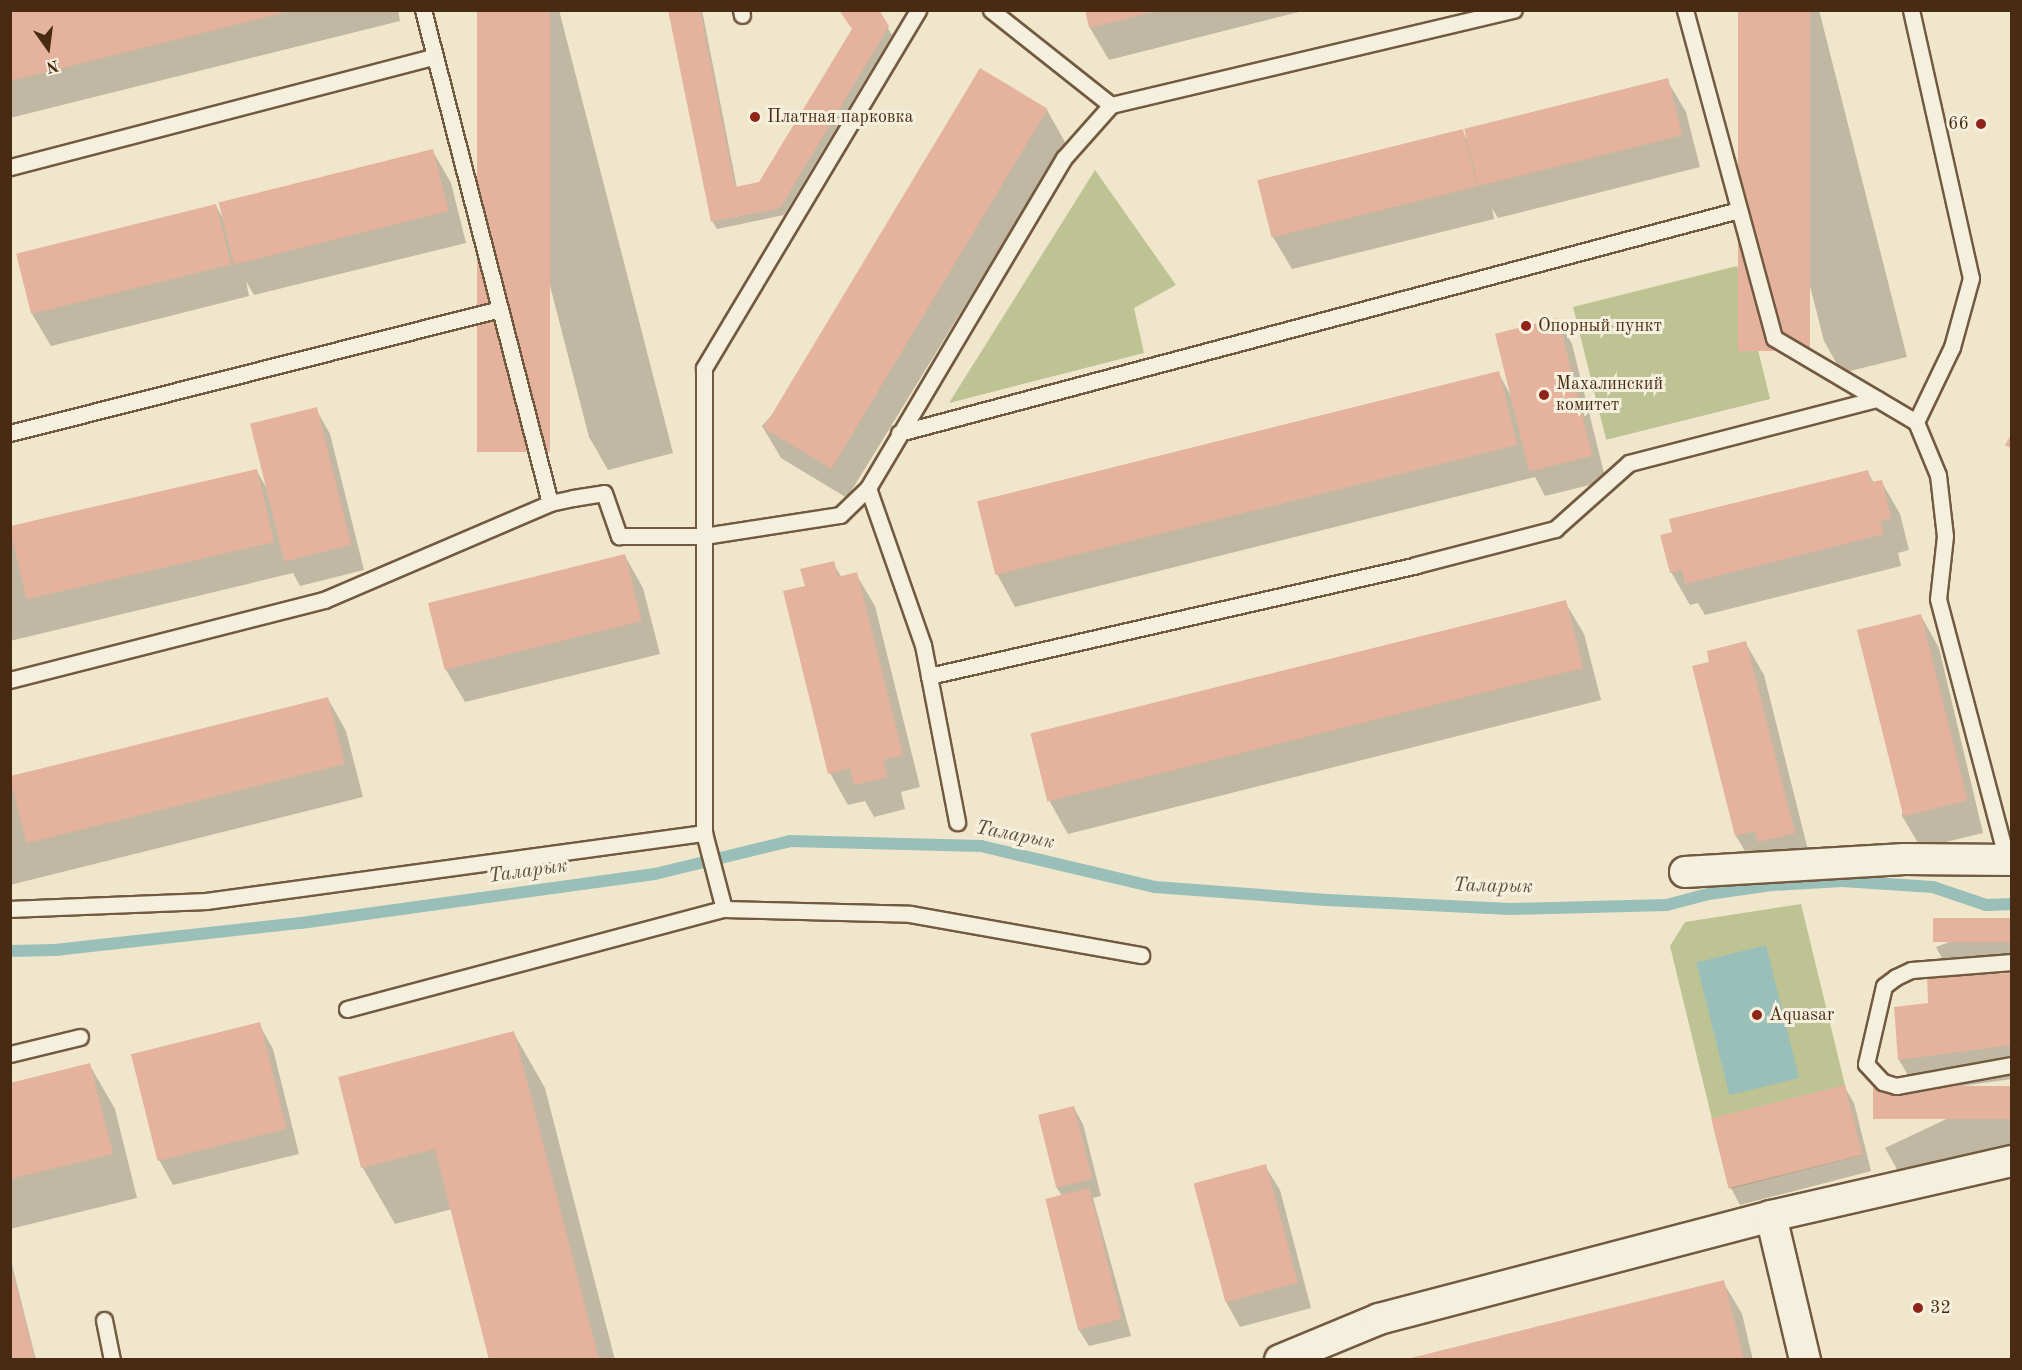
<!DOCTYPE html>
<meta charset="utf-8">
<style>
body{margin:0}
#map{position:relative;width:2022px;height:1370px;overflow:hidden;background:#f0e6cb;font-family:"Old Standard TT",serif}
div>[style]{position:absolute}
.green>*{inset:0;background:#bec394;transform-origin:0 0}
.water>*{inset:0;background:#9abfb8;transform-origin:0 0}
.shadow>*{inset:0;background:#0003}
.stream>*{height:12px;margin:-6px;padding:0 6px;transform-origin:6px;border-radius:6px;background:#9abfb8}
.building>*{inset:0;background:#e5b39d;transform-origin:0 0}
.roads{filter:drop-shadow(2px 0 #725a40) drop-shadow(-2px 0 #725a40) drop-shadow(0 2px #725a40) drop-shadow(0 -2px #725a40)}
.service>*{height:15px;margin:-7.5px;padding:0 7.5px;transform-origin:7.5px;border-radius:7.5px;background:#f5efdd}
.minor>*{height:30px;margin:-15px;padding:0 15px;transform-origin:15px;border-radius:15px;background:#f5efdd}
.dots>*{width:16px;height:16px;translate:-50% -50%;box-sizing:border-box;border:3px solid #f5efdd;border-radius:50%}
span{translate:-50% -50%;white-space:nowrap;text-align:center;line-height:1.15;-webkit-text-stroke:6px #f5efdd;paint-order:stroke}
.poi-label{font-size:18px;color:#482b12}
.left{translate:0 -50%;text-align:left}
.right{translate:-100% -50%;text-align:right}
.water-label{font-size:20px;color:#5c503c;font-style:italic}
.frame{position:absolute;inset:0;border:12px solid #482b12;pointer-events:none}
.north{position:absolute;left:18px;top:18px;width:60px;height:60px;-webkit-text-stroke:4px #f5efdd;paint-order:stroke;rotate:166deg;font-size:16px;font-weight:700;line-height:24px;text-align:center;color:#482b12}
.north::after{content:'';display:block;margin:auto;width:21px;height:27px;background:#482b12;clip-path:polygon(50% 0,100% 100%,50% 72%,0 100%)}
</style>
<div id="map">
<div class="green">
<div style="clip-path:polygon(1095px 170px,1176px 285px,1134px 308px,1144px 353px,949px 403px)"></div>
<div style="left:1737px;top:266px;width:137px;height:169px;rotate:76deg"></div>
<div style="clip-path:polygon(1801px 904px,1862px 1155px,1729px 1189px,1670px 946px,1685px 922px)"></div>
</div>
<div class="water">
<div style="left:1766px;top:945px;width:137px;height:72px;rotate:76deg"></div>
</div>
<div class="shadow">
<div style="clip-path:polygon(26px 10px,398px 10px,400px 21px,10px 118px,10px 14px)"></div>
<div style="clip-path:polygon(479px 10px,559px 10px,673px 453px,608px 470px,589px 437px)"></div>
<div style="clip-path:polygon(669px 10px,702px 10px,737px 188px,760px 183px,853px 30px,877px 10px,892px 35px,784px 215px,717px 229px,712px 221px)"></div>
<div style="clip-path:polygon(1086px 10px,1307px 10px,1109px 60px,1090px 28px)"></div>
<div style="clip-path:polygon(1740px 10px,1819px 10px,1907px 357px,1842px 373px,1824px 341px)"></div>
<div style="clip-path:polygon(1667px 80px,1686px 112px,1700px 167px,1498px 218px,1492px 208px,1494px 219px,1292px 269px,1273px 237px,1462px 131px,1468px 141px)"></div>
<div style="clip-path:polygon(1047px 110px,1065px 142px,847px 498px,781px 458px,762px 426px)"></div>
<div style="clip-path:polygon(432px 150px,451px 183px,466px 243px,254px 295px,246px 281px,249px 296px,51px 346px,32px 314px,216px 206px,224px 220px)"></div>
<div style="clip-path:polygon(1558px 320px,1572px 344px,1606px 481px,1545px 496px,1535px 477px,1015px 607px,997px 574px,1498px 372px,1511px 396px)"></div>
<div style="clip-path:polygon(316px 409px,330px 434px,364px 570px,300px 586px,293px 573px,10px 641px,10px 530px,257px 471px,267px 489px)"></div>
<div style="clip-path:polygon(1867px 471px,1874px 483px,1881px 481px,1900px 514px,1909px 550px,1898px 553px,1901px 566px,1705px 615px,1698px 603px,1690px 605px,1671px 572px)"></div>
<div style="clip-path:polygon(625px 556px,643px 588px,660px 654px,465px 702px,446px 670px,430px 605px)"></div>
<div style="clip-path:polygon(833px 563px,842px 578px,856px 574px,875px 606px,920px 787px,901px 792px,905px 809px,874px 817px,865px 801px,848px 805px,830px 773px)"></div>
<div style="clip-path:polygon(1565px 602px,1584px 634px,1601px 700px,1068px 834px,1050px 802px,1033px 735px)"></div>
<div style="clip-path:polygon(1921px 616px,1939px 648px,1983px 833px,1921px 848px,1902px 816px)"></div>
<div style="clip-path:polygon(1745px 642px,1764px 675px,1812px 866px,1755px 868px,1736px 836px,1694px 667px,1711px 663px)"></div>
<div style="clip-path:polygon(328px 699px,346px 731px,363px 797px,10px 885px,10px 778px)"></div>
<div style="clip-path:polygon(2012px 919px,2012px 959px,1945px 964px,1936px 947px)"></div>
<div style="clip-path:polygon(2012px 974px,2012px 1079px,1918px 1092px,1899px 1060px,1895px 1008px,1930px 1005px)"></div>
<div style="clip-path:polygon(259px 1024px,273px 1049px,299px 1154px,173px 1185px,159px 1160px)"></div>
<div style="clip-path:polygon(513px 1032px,545px 1088px,615px 1360px,491px 1360px,452px 1209px,395px 1224px,363px 1168px,339px 1078px)"></div>
<div style="clip-path:polygon(89px 1064px,115px 1109px,137px 1198px,10px 1229px,10px 1084px)"></div>
<div style="clip-path:polygon(1844px 1086px,1854px 1103px,1871px 1171px,1740px 1205px,1731px 1188px)"></div>
<div style="clip-path:polygon(2012px 1088px,2012px 1147px,1899px 1173px,1885px 1148px)"></div>
<div style="clip-path:polygon(1074px 1108px,1083px 1124px,1101px 1196px,1093px 1198px,1131px 1336px,1089px 1346px,1079px 1330px,1062px 1196px,1057px 1188px)"></div>
<div style="clip-path:polygon(1265px 1166px,1280px 1190px,1311px 1308px,1240px 1327px,1226px 1302px)"></div>
<div style="clip-path:polygon(10px 1257px,36px 1360px,10px 1360px)"></div>
<div style="clip-path:polygon(1723px 1282px,1742px 1314px,1753px 1360px,1410px 1360px)"></div>
</div>
<div class="stream">
<div style="left:10px;top:951px;width:45px;rotate:-1.3deg"></div>
<div style="left:55px;top:950px;width:247px;rotate:-6.3deg"></div>
<div style="left:301px;top:923px;width:357px;rotate:-7.9deg"></div>
<div style="left:655px;top:874px;width:139px;rotate:-13.7deg"></div>
<div style="left:790px;top:841px;width:191px;rotate:1.5deg"></div>
<div style="left:981px;top:846px;width:179px;rotate:13.3deg"></div>
<div style="left:1155px;top:887px;width:172px;rotate:4.3deg"></div>
<div style="left:1327px;top:900px;width:183px;rotate:2.8deg"></div>
<div style="left:1510px;top:909px;width:157px;rotate:-1.5deg"></div>
<div style="left:1667px;top:905px;width:42px;rotate:-15deg"></div>
<div style="left:1708px;top:894px;width:65px;rotate:-8deg"></div>
<div style="left:1772px;top:885px;width:70px;rotate:-3.3deg"></div>
<div style="left:1842px;top:881px;width:91px;rotate:3.8deg"></div>
<div style="left:1933px;top:887px;width:56px;rotate:18.8deg"></div>
<div style="left:1986px;top:905px;width:26px;rotate:-2deg"></div>
</div>
<div class="building">
<div style="clip-path:polygon(20px 10px,291px 10px,291px 11px,10px 81px,10px 13px)"></div>
<div style="left:477px;top:10px;width:73px;height:442px"></div>
<div style="clip-path:polygon(668px 10px,700px 10px,735px 187px,759px 182px,852px 29px,839px 10px,879px 10px,889px 26px,780px 208px,711px 222px)"></div>
<div style="clip-path:polygon(1085px 10px,1156px 10px,1157px 11px,1089px 28px)"></div>
<div style="left:1738px;top:10px;width:72px;height:341px"></div>
<div style="left:980px;top:68px;width:79px;height:420px;rotate:31deg"></div>
<div style="left:1668px;top:78px;width:59px;height:210px;rotate:76deg"></div>
<div style="left:1463px;top:129px;width:59px;height:212px;rotate:76deg"></div>
<div style="left:433px;top:149px;width:64px;height:221px;rotate:76deg"></div>
<div style="left:216px;top:204px;width:62px;height:206px;rotate:76deg"></div>
<div style="left:1558px;top:318px;width:142px;height:65px;rotate:76deg"></div>
<div style="left:1499px;top:371px;width:76px;height:538px;rotate:76deg"></div>
<div style="left:317px;top:407px;width:142px;height:69px;rotate:76deg"></div>
<div style="clip-path:polygon(2012px 433px,2012px 449px,2005px 445px)"></div>
<div style="left:257px;top:469px;width:75px;height:254px;rotate:77deg"></div>
<div style="clip-path:polygon(1868px 470px,1871px 482px,1882px 480px,1891px 518px,1880px 521px,1884px 534px,1685px 584px,1682px 570px,1670px 573px,1660px 535px,1672px 532px,1669px 519px)"></div>
<div style="left:625px;top:554px;width:69px;height:203px;rotate:76deg"></div>
<div style="clip-path:polygon(834px 561px,838px 577px,857px 572px,903px 755px,883px 760px,888px 777px,854px 785px,850px 768px,828px 774px,783px 591px,805px 586px,800px 569px)"></div>
<div style="left:1566px;top:600px;width:70px;height:552px;rotate:76deg"></div>
<div style="left:1921px;top:614px;width:192px;height:66px;rotate:76deg"></div>
<div style="clip-path:polygon(1746px 641px,1795px 833px,1758px 842px,1755px 831px,1735px 836px,1692px 666px,1709px 662px,1707px 651px)"></div>
<div style="left:328px;top:697px;width:69px;height:328px;rotate:76deg"></div>
<div style="left:2012px;top:918px;width:24px;height:79px;rotate:90deg"></div>
<div style="clip-path:polygon(2012px 973px,2012px 1045px,1898px 1060px,1894px 1007px,1928px 1003px,1927px 977px)"></div>
<div style="left:260px;top:1022px;width:110px;height:133px;rotate:76deg"></div>
<div style="clip-path:polygon(514px 1031px,599px 1360px,489px 1360px,435px 1149px,361px 1168px,338px 1077px)"></div>
<div style="clip-path:polygon(90px 1063px,113px 1154px,10px 1179px,10px 1083px)"></div>
<div style="left:1845px;top:1085px;width:72px;height:138px;rotate:76deg"></div>
<div style="left:2012px;top:1086px;width:33px;height:139px;rotate:90deg"></div>
<div style="left:1074px;top:1106px;width:75px;height:37px;rotate:76deg"></div>
<div style="left:1266px;top:1164px;width:123px;height:75px;rotate:75deg"></div>
<div style="left:1089px;top:1188px;width:135px;height:45px;rotate:76deg"></div>
<div style="clip-path:polygon(10px 1266px,11px 1266px,35px 1360px,10px 1360px)"></div>
<div style="clip-path:polygon(1724px 1280px,1744px 1360px,1408px 1360px,1407px 1359px)"></div>
</div>
<div class="roads">
<div class="service">
<div style="left:423px;top:10px;width:509px;rotate:75.55deg"></div>
<div style="left:741px;top:10px;width:5px;rotate:79deg"></div>
<div style="left:991px;top:10px;width:153px;rotate:38.4deg"></div>
<div style="left:1685px;top:10px;width:340px;rotate:74.8deg"></div>
<div style="left:1774px;top:338px;width:165px;rotate:30.6deg"></div>
<div style="left:1916px;top:422px;width:57px;rotate:67.5deg"></div>
<div style="left:1938px;top:475px;width:61px;rotate:83.5deg"></div>
<div style="left:1945px;top:536px;width:63px;rotate:96.3deg"></div>
<div style="left:1938px;top:599px;width:270px;rotate:75.2deg"></div>
<div style="left:1911px;top:10px;width:275px;rotate:77.4deg"></div>
<div style="left:1971px;top:278px;width:72px;rotate:105.4deg"></div>
<div style="left:1952px;top:347px;width:83px;rotate:115.6deg"></div>
<div style="left:10px;top:167px;width:439px;rotate:-14.6deg"></div>
<div style="left:10px;top:433px;width:505px;rotate:-14.2deg"></div>
<div style="left:899px;top:433px;width:869px;rotate:-14.87deg"></div>
<div style="left:868px;top:488px;width:166px;rotate:70.7deg"></div>
<div style="left:923px;top:645px;width:32px;rotate:79deg"></div>
<div style="left:929px;top:676px;width:499px;rotate:-12.8deg"></div>
<div style="left:1416px;top:565px;width:144px;rotate:-14.5deg"></div>
<div style="left:1555px;top:529px;width:99px;rotate:-41.7deg"></div>
<div style="left:1629px;top:463px;width:256px;rotate:-14.5deg"></div>
<div style="left:929px;top:676px;width:149px;rotate:79.1deg"></div>
<div style="left:10px;top:680px;width:324px;rotate:-14.3deg"></div>
<div style="left:324px;top:600px;width:246px;rotate:-23.2deg"></div>
<div style="left:550px;top:503px;width:24px;rotate:-12deg"></div>
<div style="left:573px;top:498px;width:31px;rotate:-9deg"></div>
<div style="left:604px;top:493px;width:46px;rotate:70.8deg"></div>
<div style="left:619px;top:536px;width:85px"></div>
<div style="left:704px;top:536px;width:138px;rotate:-8.8deg"></div>
<div style="left:840px;top:515px;width:39px;rotate:-44deg"></div>
<div style="left:868px;top:488px;width:384px;rotate:-59.3deg"></div>
<div style="left:1064px;top:158px;width:71px;rotate:-48.4deg"></div>
<div style="left:1111px;top:105px;width:414px;rotate:-13.3deg"></div>
<div style="left:10px;top:909px;width:196px;rotate:-2.3deg"></div>
<div style="left:206px;top:901px;width:503px;rotate:-7.78deg"></div>
<div style="left:724px;top:909px;width:79px;rotate:-104.7deg"></div>
<div style="left:704px;top:833px;width:465px;rotate:-90deg"></div>
<div style="left:704px;top:368px;width:417px;rotate:-59.1deg"></div>
<div style="left:2012px;top:962px;width:101px;rotate:175.5deg"></div>
<div style="left:1911px;top:970px;width:17px;rotate:155deg"></div>
<div style="left:1896px;top:977px;width:15px;rotate:143deg"></div>
<div style="left:1884px;top:986px;width:80px;rotate:103deg"></div>
<div style="left:1866px;top:1064px;width:25px;rotate:47deg"></div>
<div style="left:1883px;top:1082px;width:14px;rotate:17deg"></div>
<div style="left:1896px;top:1086px;width:118px;rotate:-10.3deg"></div>
<div style="left:347px;top:1009px;width:390px;rotate:-14.9deg"></div>
<div style="left:724px;top:909px;width:186px;rotate:1.5deg"></div>
<div style="left:910px;top:914px;width:235px;rotate:10.1deg"></div>
<div style="left:10px;top:1054px;width:72px;rotate:-13.7deg"></div>
<div style="left:104px;top:1320px;width:41px;rotate:78.7deg"></div>
</div>
<div class="minor">
<div style="left:1685px;top:872px;width:220px;rotate:-3.4deg"></div>
<div style="left:1905px;top:859px;width:107px;rotate:0.5deg"></div>
<div style="left:1771px;top:1216px;width:148px;rotate:76.7deg"></div>
<div style="left:1280px;top:1360px;width:107px;rotate:-22.5deg"></div>
<div style="left:1379px;top:1319px;width:405px;rotate:-14.7deg"></div>
<div style="left:1771px;top:1216px;width:247px;rotate:-12.9deg"></div>
</div>
</div>
<div class="dots">
<div style="left:755px;top:117px;background:#8f2418"></div>
<div style="left:1981px;top:124px;background:#8f2418"></div>
<div style="left:1526px;top:326px;background:#8f2418"></div>
<div style="left:1544px;top:395px;background:#8f2418"></div>
<div style="left:1757px;top:1015px;background:#8f2418"></div>
<div style="left:1918px;top:1308px;background:#8f2418"></div>
</div>
<div class="poi-label">
<span class="left" style="left:767px;top:117px">Платная парковка</span>
<span class="right" style="left:1969px;top:124px">66</span>
<span class="left" style="left:1538px;top:326px">Опорный пункт</span>
<span class="left" style="left:1556px;top:395px">Махалинский<br>комитет</span>
<span class="left" style="left:1769px;top:1015px">Aquasar</span>
<span class="left" style="left:1930px;top:1308px">32</span>
</div>
<div class="water-label">
<span style="left:1015px;top:836px;rotate:11deg">Таларык</span>
<span style="left:528px;top:872px;rotate:-8deg">Таларык</span>
<span style="left:1493px;top:887px;rotate:1deg">Таларык</span>
</div>
<div class="frame"></div>
<div class="north">N</div>
</div>
